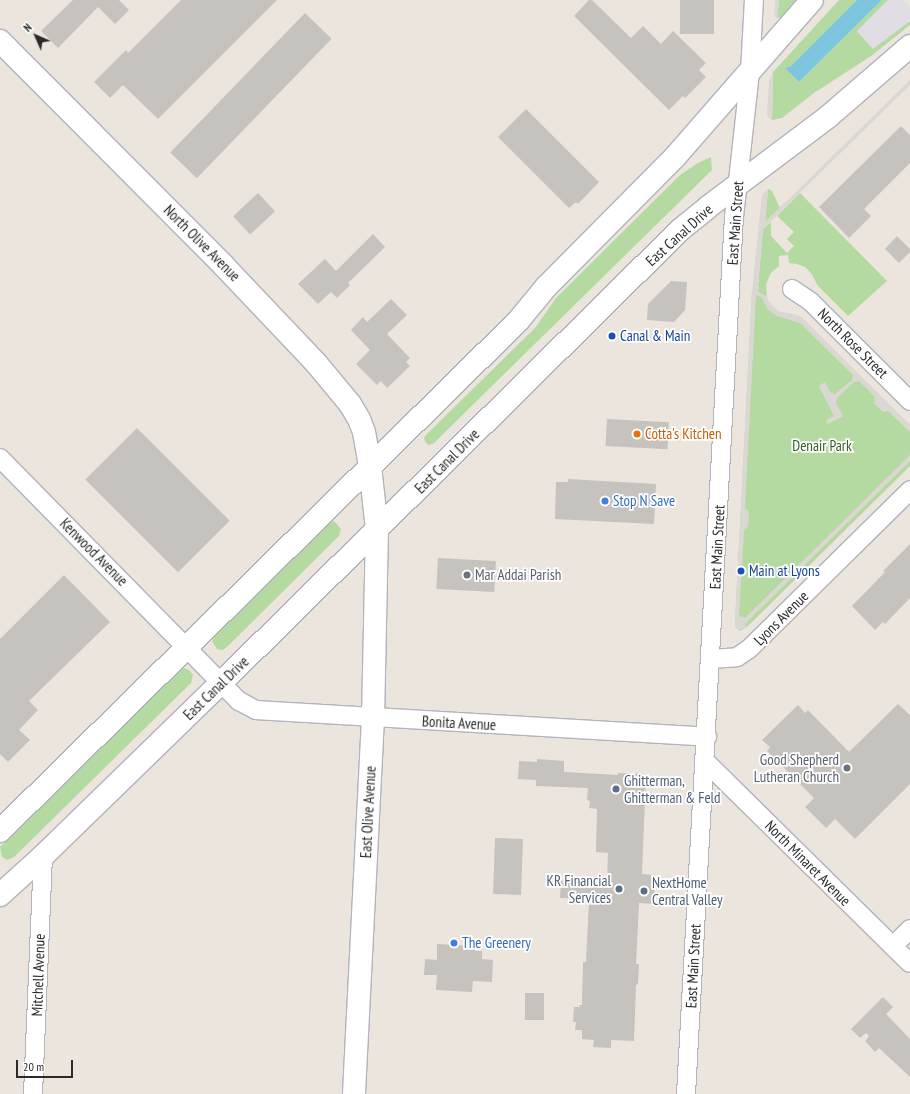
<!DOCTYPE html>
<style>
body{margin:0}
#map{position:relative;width:910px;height:1094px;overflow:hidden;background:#ebe5de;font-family:"PT Sans Narrow",sans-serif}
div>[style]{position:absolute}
.industrial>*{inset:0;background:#e0dee4}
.green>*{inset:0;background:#b5daa1}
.plaza>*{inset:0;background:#dbd8d4}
.water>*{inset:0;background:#7ec6e0}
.building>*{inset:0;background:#c6c2bd;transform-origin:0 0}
.roads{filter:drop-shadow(1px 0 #b2b4bc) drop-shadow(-1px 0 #b2b4bc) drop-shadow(0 1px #b2b4bc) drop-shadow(0 -1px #b2b4bc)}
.street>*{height:18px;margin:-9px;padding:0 9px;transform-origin:9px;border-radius:9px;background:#fff}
.secondary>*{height:22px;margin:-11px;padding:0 11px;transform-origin:11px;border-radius:11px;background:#fff}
.dots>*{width:11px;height:11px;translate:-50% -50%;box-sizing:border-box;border:2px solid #fff;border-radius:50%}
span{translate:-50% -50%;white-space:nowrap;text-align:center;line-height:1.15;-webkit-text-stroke:3.5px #fff;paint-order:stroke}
.street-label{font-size:15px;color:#2a2a2a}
.transit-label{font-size:15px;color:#164399}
.left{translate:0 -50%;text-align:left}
.food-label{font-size:15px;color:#c56008}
.park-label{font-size:15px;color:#305f23}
.shop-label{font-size:15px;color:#366cbe}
.worship-label{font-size:15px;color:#5b616d}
.right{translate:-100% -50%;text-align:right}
.service-label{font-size:15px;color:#4e5e75}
.north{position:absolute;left:16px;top:16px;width:40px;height:40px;-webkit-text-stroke:3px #fff;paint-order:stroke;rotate:315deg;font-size:11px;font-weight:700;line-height:16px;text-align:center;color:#2a2a2a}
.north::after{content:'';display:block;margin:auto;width:14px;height:18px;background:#2a2a2a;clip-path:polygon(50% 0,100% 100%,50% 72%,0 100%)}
.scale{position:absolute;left:16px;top:1060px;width:57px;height:18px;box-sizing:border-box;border:2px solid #2a2a2a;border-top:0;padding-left:5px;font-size:12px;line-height:14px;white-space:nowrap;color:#2a2a2a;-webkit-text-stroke:3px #fff;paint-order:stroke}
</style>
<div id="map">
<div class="industrial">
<div style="clip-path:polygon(888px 0,903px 0,910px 7px,910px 21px,874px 50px,856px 31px)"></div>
</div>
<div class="green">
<div style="clip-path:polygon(779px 0,796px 0,781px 17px,777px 18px)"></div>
<div style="clip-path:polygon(839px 0,857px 0,791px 66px,785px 68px,799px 82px,882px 0,888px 0,857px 31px,873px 49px,910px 21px,910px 25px,871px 56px,814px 93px,782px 118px,772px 120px,773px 72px)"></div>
<div style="clip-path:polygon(711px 157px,712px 170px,434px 443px,429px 445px,426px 443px,424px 438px,426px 435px,535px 328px,556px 298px,680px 175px,698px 163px)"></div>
<div style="clip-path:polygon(768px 189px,772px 191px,780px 208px,765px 222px)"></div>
<div style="clip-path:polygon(800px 193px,887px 281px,848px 316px,818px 286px,811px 273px,805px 267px,797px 264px,789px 263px,788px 255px,779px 256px,779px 266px,771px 273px,766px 284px,767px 299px,771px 305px,780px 312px,801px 317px,910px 425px,910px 466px,747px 627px,740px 631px,736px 628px,735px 622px,752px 291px,758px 286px,763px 229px,771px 222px,771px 236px,787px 253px,794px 246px,787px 239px,794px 232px,777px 216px)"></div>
<div style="clip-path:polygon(334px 521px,341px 529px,339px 536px,228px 646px,223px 650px,217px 649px,212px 641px,216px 634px,327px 524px)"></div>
<div style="clip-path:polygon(184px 668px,189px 670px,193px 675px,191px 683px,14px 857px,7px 860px,2px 857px,0 847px,2px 845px,177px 671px)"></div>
</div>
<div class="plaza">
<div style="clip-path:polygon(775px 0,779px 0,777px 18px,774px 15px)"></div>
<div style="clip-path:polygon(773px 72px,772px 120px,768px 117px,767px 113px,769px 81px)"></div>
<div style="clip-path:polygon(910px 80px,910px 85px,763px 229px,758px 286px,759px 286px,759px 289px,757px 291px,766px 296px,770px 303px,778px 311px,797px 315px,805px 320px,910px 425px,910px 432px,888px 411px,883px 412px,874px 403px,875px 397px,859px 381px,854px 382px,837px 398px,836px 403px,843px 416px,828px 424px,826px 420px,834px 416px,819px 386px,825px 382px,830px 392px,835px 394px,852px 380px,853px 375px,800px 323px,777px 316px,768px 310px,762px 298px,756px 295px,745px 508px,749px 512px,748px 526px,744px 530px,739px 616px,745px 618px,910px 455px,910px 461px,745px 624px,747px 627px,739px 630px,736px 628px,735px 622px,752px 291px,762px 194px,768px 189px,765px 222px)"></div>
</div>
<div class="water">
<div style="clip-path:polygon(857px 0,882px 0,799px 82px,785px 68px,791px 66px)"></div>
</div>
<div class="building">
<div style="clip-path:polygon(73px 0,119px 0,129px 10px,115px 24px,98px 7px,58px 48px,41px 31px)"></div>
<div style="clip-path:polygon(181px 0,277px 0,158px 119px,123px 85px,110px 98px,94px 82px,126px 50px,128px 53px)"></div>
<div style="clip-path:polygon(589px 0,592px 0,631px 38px,643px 26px,661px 44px,673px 31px,706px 63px,699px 70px,706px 77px,685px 98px,683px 96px,669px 110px,574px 16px)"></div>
<div style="left:680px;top:0;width:34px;height:34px"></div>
<div style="left:305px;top:13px;width:37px;height:194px;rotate:44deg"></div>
<div style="clip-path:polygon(526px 109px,599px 182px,578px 204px,576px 202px,569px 208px,498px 137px)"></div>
<div style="clip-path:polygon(901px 126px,910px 135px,910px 163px,864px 209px,871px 216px,849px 238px,819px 207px)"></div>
<div style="left:258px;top:193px;width:25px;height:34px;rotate:47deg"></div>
<div style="clip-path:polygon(373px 234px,385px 247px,348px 283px,350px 285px,337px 298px,331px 292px,318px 304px,298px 284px,325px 259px,336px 271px)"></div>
<div style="clip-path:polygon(897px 236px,910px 249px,910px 252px,899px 263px,885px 249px)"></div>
<div style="clip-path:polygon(671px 281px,687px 282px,685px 310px,674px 322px,647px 320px,648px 304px)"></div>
<div style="clip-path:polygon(391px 299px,407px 315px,387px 334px,410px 358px,406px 362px,410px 366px,387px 388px,381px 381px,377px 385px,356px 364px,370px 350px,351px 330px,363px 317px,367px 322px)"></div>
<div style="left:607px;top:419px;width:62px;height:27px;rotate:3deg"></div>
<div style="left:137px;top:428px;width:131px;height:73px;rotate:45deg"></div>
<div style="clip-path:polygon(568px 479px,656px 484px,654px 524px,555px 519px,556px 482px,568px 482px)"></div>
<div style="clip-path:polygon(910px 544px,910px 598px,885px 624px,883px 622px,875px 630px,852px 606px,885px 572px,883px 571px)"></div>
<div style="left:438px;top:558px;width:58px;height:31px;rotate:3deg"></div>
<div style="clip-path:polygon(64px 575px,110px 622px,29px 701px,38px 710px,19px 730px,30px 740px,8px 762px,0 754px,0 639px)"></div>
<div style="clip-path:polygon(898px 704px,910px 715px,910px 784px,855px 839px,835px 819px,826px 828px,805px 807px,814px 798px,767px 751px,770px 747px,762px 740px,798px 705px,805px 713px,808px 710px,849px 752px)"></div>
<div style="clip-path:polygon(537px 759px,564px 761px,564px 772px,618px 775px,618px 773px,646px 774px,642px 874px,655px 875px,654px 904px,639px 903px,636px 964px,639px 964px,638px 984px,636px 985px,634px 1041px,611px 1040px,611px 1048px,593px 1047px,594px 1040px,582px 1039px,582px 1030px,575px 1030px,576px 1022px,573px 1022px,574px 1007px,580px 1007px,579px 1005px,582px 1005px,583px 962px,586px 962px,589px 899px,560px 898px,561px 881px,607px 883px,608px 853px,596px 852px,597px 809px,589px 808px,590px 801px,587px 800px,588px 788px,536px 786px,536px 780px,518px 779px,519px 761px,537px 762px)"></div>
<div style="left:495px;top:838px;width:28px;height:56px;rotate:2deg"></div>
<div style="clip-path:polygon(437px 944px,476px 946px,475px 951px,482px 951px,482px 959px,493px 960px,492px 982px,473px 981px,472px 992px,436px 990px,437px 975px,424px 975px,425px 959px,437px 960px)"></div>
<div style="left:525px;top:993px;width:19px;height:27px"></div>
<div style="clip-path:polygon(883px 997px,893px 1007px,886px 1014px,910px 1039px,910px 1077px,879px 1048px,875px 1052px,865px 1041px,869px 1036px,866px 1033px,860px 1038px,851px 1029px)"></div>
</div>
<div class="roads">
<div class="street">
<div style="left:792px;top:289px;width:23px;rotate:34deg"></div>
<div style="left:811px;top:302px;width:140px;rotate:45deg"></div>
<div style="left:0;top:458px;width:341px;rotate:45.5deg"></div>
<div style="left:239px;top:701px;width:19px;rotate:28deg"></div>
<div style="left:256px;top:710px;width:452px;rotate:3.4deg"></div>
<div style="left:711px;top:659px;width:26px;rotate:-4deg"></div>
<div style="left:737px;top:657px;width:14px;rotate:-34deg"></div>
<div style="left:749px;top:649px;width:226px;rotate:-44.6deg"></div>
<div style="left:706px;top:762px;width:286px;rotate:44.6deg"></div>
<div style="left:893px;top:946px;width:24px;rotate:-45deg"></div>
<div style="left:33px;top:1094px;width:238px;rotate:-87.6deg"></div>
<div style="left:686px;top:1094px;width:878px;rotate:-86.87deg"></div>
<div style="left:734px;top:217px;width:147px;rotate:-83.7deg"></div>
<div style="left:750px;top:71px;width:71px;rotate:-86.8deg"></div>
</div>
<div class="secondary">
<div style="left:0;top:41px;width:317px;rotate:45.1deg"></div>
<div style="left:224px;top:266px;width:134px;rotate:46.5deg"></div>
<div style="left:316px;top:363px;width:53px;rotate:50.3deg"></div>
<div style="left:350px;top:404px;width:17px;rotate:59deg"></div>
<div style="left:359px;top:419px;width:14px;rotate:69deg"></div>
<div style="left:364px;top:432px;width:35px;rotate:80deg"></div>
<div style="left:370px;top:466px;width:63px;rotate:83.7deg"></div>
<div style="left:377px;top:529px;width:189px;rotate:91.2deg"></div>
<div style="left:373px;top:718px;width:376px;rotate:92.9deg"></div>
<div style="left:0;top:831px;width:727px;rotate:-44.55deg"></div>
<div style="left:518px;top:321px;width:45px;rotate:-50.4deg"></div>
<div style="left:547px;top:286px;width:182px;rotate:-45.2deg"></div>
<div style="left:675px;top:157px;width:208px;rotate:-48.9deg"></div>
<div style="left:0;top:895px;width:58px;rotate:-42.2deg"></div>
<div style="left:43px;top:856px;width:248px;rotate:-44.2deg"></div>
<div style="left:221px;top:683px;width:645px;rotate:-44.62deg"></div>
<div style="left:680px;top:230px;width:36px;rotate:-39deg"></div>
<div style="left:708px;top:207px;width:151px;rotate:-36.9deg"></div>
<div style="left:829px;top:116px;width:107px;rotate:-40.8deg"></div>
</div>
</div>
<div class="dots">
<div style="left:612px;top:336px;background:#1a4fb4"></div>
<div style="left:637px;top:434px;background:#e8710a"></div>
<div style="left:605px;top:501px;background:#3f7fe0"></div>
<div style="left:741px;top:571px;background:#1a4fb4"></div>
<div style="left:467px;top:575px;background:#6b7280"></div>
<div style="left:847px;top:768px;background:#6b7280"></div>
<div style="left:616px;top:789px;background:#5c6f8a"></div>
<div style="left:619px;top:889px;background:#5c6f8a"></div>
<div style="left:644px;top:891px;background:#5c6f8a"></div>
<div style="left:454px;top:943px;background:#3f7fe0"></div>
</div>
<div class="street-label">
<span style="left:735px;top:223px;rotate:-86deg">East Main Street</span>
<span style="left:679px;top:235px;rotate:-42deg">East Canal Drive</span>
<span style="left:202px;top:243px;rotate:45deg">North Olive Avenue</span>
<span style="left:853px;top:343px;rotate:45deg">North Rose Street</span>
<span style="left:447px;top:461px;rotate:-45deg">East Canal Drive</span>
<span style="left:717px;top:547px;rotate:-87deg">East Main Street</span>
<span style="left:94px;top:552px;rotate:45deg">Kenwood Avenue</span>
<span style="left:781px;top:618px;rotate:-45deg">Lyons Avenue</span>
<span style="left:216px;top:688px;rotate:-44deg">East Canal Drive</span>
<span style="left:459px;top:723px;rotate:3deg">Bonita Avenue</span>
<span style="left:368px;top:812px;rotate:-87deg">East Olive Avenue</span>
<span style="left:808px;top:863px;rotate:45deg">North Minaret Avenue</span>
<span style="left:693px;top:966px;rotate:-87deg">East Main Street</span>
<span style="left:38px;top:975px;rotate:-88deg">Mitchell Avenue</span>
</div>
<div class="transit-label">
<span class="left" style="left:620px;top:336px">Canal &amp; Main</span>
<span class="left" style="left:749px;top:571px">Main at Lyons</span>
</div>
<div class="food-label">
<span class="left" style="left:645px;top:434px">Cotta's Kitchen</span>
</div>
<div class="park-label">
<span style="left:822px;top:446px">Denair Park</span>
</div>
<div class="shop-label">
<span class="left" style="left:613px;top:501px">Stop N Save</span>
<span class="left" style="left:462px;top:943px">The Greenery</span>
</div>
<div class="worship-label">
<span class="left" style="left:475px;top:575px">Mar Addai Parish</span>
<span class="right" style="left:839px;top:768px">Good Shepherd<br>Lutheran Church</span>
</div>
<div class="service-label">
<span class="left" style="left:624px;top:789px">Ghitterman,<br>Ghitterman &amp; Feld</span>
<span class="right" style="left:611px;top:889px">KR Financial<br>Services</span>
<span class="left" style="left:652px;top:891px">NextHome<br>Central Valley</span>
</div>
<div class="north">N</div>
<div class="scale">20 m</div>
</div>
